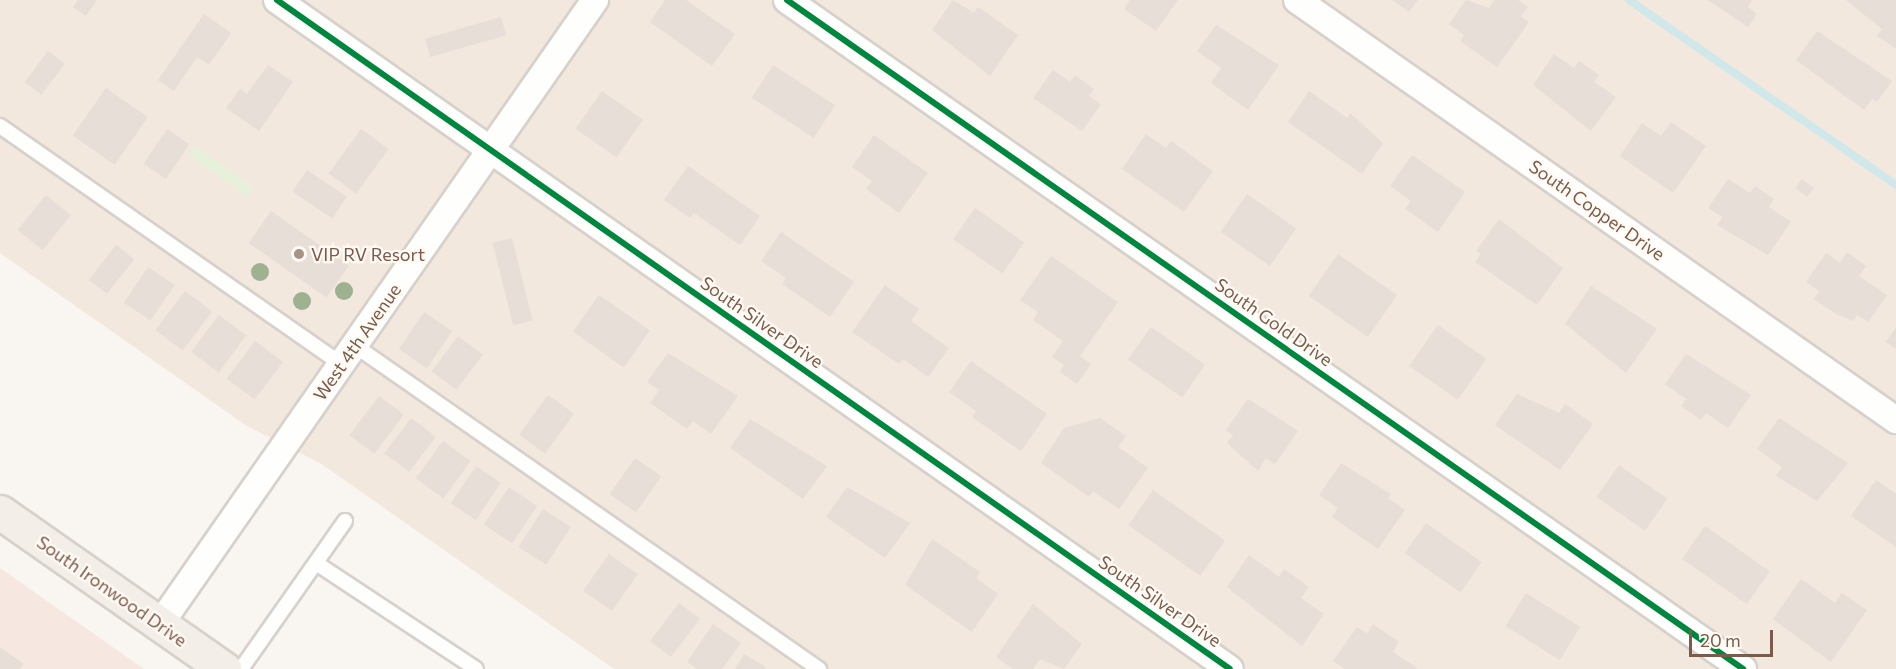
<!DOCTYPE html>
<style>
body{margin:0}
#map{position:relative;width:1896px;height:669px;overflow:hidden;background:#f9f5f0;font-family:Commissioner,sans-serif}
div>[style]{position:absolute}
.residential>*{inset:0;background:#f2e8de}
.commercial>*{inset:0;background:#f6e8e1}
.green>*{inset:0;background:#e7f0db;transform-origin:0 0}
.stream>*{height:8px;margin:-4px;padding:0 4px;transform-origin:4px;border-radius:4px;background:#d0e8ea}
.building>*{inset:0;background:#e6ded7;transform-origin:0 0}
.roads{filter:drop-shadow(2px 0 #d7d1cb) drop-shadow(-2px 0 #d7d1cb) drop-shadow(0 2px #d7d1cb) drop-shadow(0 -2px #d7d1cb)}
.service>*{height:14px;margin:-7px;padding:0 7px;transform-origin:7px;border-radius:7px;background:#fefefd}
.minor>*{height:26px;margin:-13px;padding:0 13px;transform-origin:13px;border-radius:13px;background:#fefefd}
.primary>*{height:33px;margin:-16.5px;padding:0 16.5px;transform-origin:16.5px;border-radius:16.5px;background:#f3eee8}
.cycleway>*{height:6px;margin:-3px;padding:0 3px;transform-origin:3px;border-radius:3px;background:#00873e}
.trees>*{width:18px;height:18px;margin:-9px;border-radius:50%;background:#9eb190}
.dots>*{width:16px;height:16px;translate:-50% -50%;box-sizing:border-box;border:3px solid #fffaf3;border-radius:50%}
span{translate:-50% -50%;white-space:nowrap;text-align:center;line-height:1.15;-webkit-text-stroke:4.5px #fffaf3;paint-order:stroke}
.street-label{font-size:18px;color:#7a5c4d}
.poi-label{font-size:18px;color:#7a5c4d}
.left{translate:0 -50%;text-align:left}
.scale{position:absolute;left:1689px;top:630px;width:84px;height:27px;box-sizing:border-box;border:3px solid #7a5c4d;border-top:0;padding-left:8px;font-size:18px;line-height:21px;white-space:nowrap;color:#7a5c4d;-webkit-text-stroke:4px #fffaf3;paint-order:stroke}
</style>
<div id="map">
<div class="residential">
<div style="clip-path:polygon(0 0,1896px 0,1896px 669px,614px 669px,320px 463px,247px 426px,0 253px)"></div>
</div>
<div class="commercial">
<div style="clip-path:polygon(0 568px,144px 669px,0 669px)"></div>
</div>
<div class="green">
<div style="left:195px;top:146px;width:72px;height:11px;rotate:35deg"></div>
</div>
<div class="stream">
<div style="left:1629px;top:0;width:325px;rotate:34.7deg"></div>
</div>
<div class="building">
<div style="clip-path:polygon(78px 0,97px 0,86px 16px,73px 7px)"></div>
<div style="clip-path:polygon(665px 0,686px 0,735px 34px,712px 66px,650px 22px)"></div>
<div style="clip-path:polygon(953px 0,974px 13px,978px 7px,1018px 35px,990px 76px,932px 30px)"></div>
<div style="clip-path:polygon(1130px 0,1178px 0,1156px 31px,1124px 9px)"></div>
<div style="clip-path:polygon(1392px 0,1418px 0,1409px 12px)"></div>
<div style="clip-path:polygon(1466px 0,1489px 8px,1494px 0,1518px 0,1528px 7px,1521px 16px,1529px 22px,1497px 67px,1460px 41px,1464px 35px,1449px 24px)"></div>
<div style="clip-path:polygon(1708px 0,1752px 0,1748px 7px,1757px 14px,1748px 27px)"></div>
<div style="clip-path:polygon(1846px 0,1896px 0,1896px 49px,1877px 36px,1882px 29px)"></div>
<div style="clip-path:polygon(204px 14px,231px 33px,209px 65px,197px 57px,174px 91px,158px 80px)"></div>
<div style="left:501px;top:17px;width:19px;height:79px;rotate:74deg"></div>
<div style="clip-path:polygon(1216px 25px,1279px 65px,1248px 110px,1211px 83px,1221px 68px,1197px 51px)"></div>
<div style="clip-path:polygon(1817px 31px,1892px 81px,1877px 102px,1872px 99px,1864px 110px,1796px 60px)"></div>
<div style="left:48px;top:51px;width:21px;height:39px;rotate:37deg"></div>
<div style="clip-path:polygon(1554px 54px,1574px 68px,1579px 61px,1599px 75px,1594px 82px,1616px 97px,1591px 131px,1533px 85px)"></div>
<div style="clip-path:polygon(268px 65px,293px 82px,259px 131px,226px 108px,240px 89px,247px 94px)"></div>
<div style="left:773px;top:65px;width:74px;height:39px;rotate:33deg"></div>
<div style="clip-path:polygon(1053px 70px,1070px 82px,1075px 75px,1094px 89px,1089px 96px,1101px 104px,1082px 131px,1033px 98px)"></div>
<div style="left:106px;top:88px;width:51px;height:58px;rotate:35deg"></div>
<div style="left:602px;top:91px;width:50px;height:46px;rotate:35deg"></div>
<div style="clip-path:polygon(1309px 91px,1347px 118px,1350px 113px,1383px 143px,1362px 174px,1288px 122px)"></div>
<div style="clip-path:polygon(1671px 122px,1706px 146px,1673px 193px,1620px 156px,1642px 123px,1661px 136px)"></div>
<div style="left:167px;top:129px;width:27px;height:42px;rotate:34deg"></div>
<div style="left:361px;top:129px;width:34px;height:55px;rotate:36deg"></div>
<div style="clip-path:polygon(1146px 134px,1166px 148px,1171px 141px,1213px 171px,1184px 212px,1122px 169px)"></div>
<div style="clip-path:polygon(874px 135px,928px 173px,899px 213px,866px 189px,872px 181px,852px 167px)"></div>
<div style="clip-path:polygon(1412px 155px,1465px 192px,1438px 232px,1405px 209px,1411px 201px,1390px 186px)"></div>
<div style="clip-path:polygon(688px 166px,760px 216px,740px 245px,694px 213px,690px 218px,664px 200px)"></div>
<div style="left:307px;top:170px;width:48px;height:26px;rotate:34deg"></div>
<div style="clip-path:polygon(1728px 179px,1750px 193px,1755px 186px,1774px 199px,1769px 207px,1791px 222px,1768px 255px,1717px 225px,1723px 217px,1708px 208px)"></div>
<div style="left:1802px;top:179px;width:15px;height:11px;rotate:37deg"></div>
<div style="left:1247px;top:194px;width:60px;height:46px;rotate:35deg"></div>
<div style="left:46px;top:195px;width:32px;height:45px;rotate:39deg"></div>
<div style="left:975px;top:208px;width:60px;height:38px;rotate:35deg"></div>
<div style="left:271px;top:211px;width:95px;height:39px;rotate:35deg"></div>
<div style="clip-path:polygon(1499px 219px,1563px 268px,1537px 305px,1475px 262px,1481px 254px,1476px 251px)"></div>
<div style="clip-path:polygon(781px 232px,854px 282px,830px 317px,782px 284px,786px 278px,761px 261px)"></div>
<div style="left:512px;top:238px;width:85px;height:20px;rotate:76deg"></div>
<div style="left:116px;top:245px;width:23px;height:44px;rotate:38deg"></div>
<div style="clip-path:polygon(1847px 252px,1866px 266px,1859px 276px,1887px 295px,1868px 322px,1857px 315px,1853px 321px,1836px 314px,1814px 299px,1819px 291px,1806px 282px,1826px 253px,1840px 263px)"></div>
<div style="left:1338px;top:254px;width:72px;height:51px;rotate:35deg"></div>
<div style="clip-path:polygon(1051px 256px,1118px 302px,1080px 356px,1091px 364px,1077px 384px,1060px 372px,1064px 365px,1052px 357px,1063px 341px,1033px 320px,1038px 312px,1020px 300px)"></div>
<div style="left:148px;top:267px;width:32px;height:43px;rotate:34deg"></div>
<div style="clip-path:polygon(885px 285px,919px 309px,911px 321px,949px 348px,928px 377px,903px 359px,899px 364px,852px 332px)"></div>
<div style="clip-path:polygon(1591px 286px,1657px 329px,1626px 373px,1565px 324px)"></div>
<div style="left:185px;top:291px;width:34px;height:49px;rotate:37deg"></div>
<div style="left:599px;top:295px;width:62px;height:45px;rotate:35deg"></div>
<div style="left:424px;top:312px;width:34px;height:45px;rotate:34deg"></div>
<div style="left:219px;top:315px;width:34px;height:46px;rotate:37deg"></div>
<div style="left:1438px;top:325px;width:59px;height:50px;rotate:35deg"></div>
<div style="left:1151px;top:327px;width:66px;height:40px;rotate:35deg"></div>
<div style="clip-path:polygon(1896px 327px,1896px 349px,1886px 342px)"></div>
<div style="left:458px;top:336px;width:31px;height:44px;rotate:37deg"></div>
<div style="left:255px;top:341px;width:35px;height:47px;rotate:37deg"></div>
<div style="clip-path:polygon(668px 353px,738px 396px,711px 434px,693px 421px,687px 429px,650px 403px,659px 390px,647px 382px)"></div>
<div style="clip-path:polygon(1686px 354px,1751px 395px,1728px 428px,1706px 413px,1701px 420px,1681px 406px,1686px 399px,1665px 384px)"></div>
<div style="clip-path:polygon(971px 361px,1047px 414px,1021px 451px,972px 417px,976px 411px,949px 392px)"></div>
<div style="clip-path:polygon(1517px 394px,1559px 413px,1565px 404px,1593px 424px,1560px 470px,1495px 425px)"></div>
<div style="left:548px;top:395px;width:32px;height:49px;rotate:36deg"></div>
<div style="left:379px;top:396px;width:31px;height:49px;rotate:37deg"></div>
<div style="clip-path:polygon(1248px 399px,1298px 431px,1275px 464px,1266px 458px,1258px 471px,1227px 443px,1233px 435px,1226px 430px)"></div>
<div style="left:411px;top:418px;width:31px;height:44px;rotate:37deg"></div>
<div style="clip-path:polygon(1100px 418px,1126px 436px,1118px 447px,1148px 468px,1119px 509px,1093px 491px,1089px 497px,1041px 463px,1064px 428px)"></div>
<div style="clip-path:polygon(1779px 418px,1848px 463px,1817px 501px,1776px 476px,1782px 467px,1757px 449px)"></div>
<div style="clip-path:polygon(750px 419px,827px 466px,803px 499px,730px 448px)"></div>
<div style="left:443px;top:441px;width:34px;height:46px;rotate:36deg"></div>
<div style="left:635px;top:458px;width:32px;height:44px;rotate:35deg"></div>
<div style="clip-path:polygon(1341px 463px,1391px 494px,1388px 498px,1405px 510px,1378px 549px,1332px 517px,1338px 508px,1319px 495px)"></div>
<div style="left:1619px;top:465px;width:59px;height:39px;rotate:35deg"></div>
<div style="left:476px;top:466px;width:30px;height:45px;rotate:34deg"></div>
<div style="clip-path:polygon(1876px 480px,1896px 494px,1896px 547px,1851px 516px)"></div>
<div style="left:509px;top:487px;width:34px;height:45px;rotate:34deg"></div>
<div style="clip-path:polygon(847px 487px,910px 523px,885px 558px,826px 517px)"></div>
<div style="left:1153px;top:490px;width:88px;height:43px;rotate:35deg"></div>
<div style="left:543px;top:509px;width:33px;height:45px;rotate:33deg"></div>
<div style="left:1426px;top:523px;width:68px;height:37px;rotate:35deg"></div>
<div style="left:1705px;top:526px;width:79px;height:40px;rotate:35deg"></div>
<div style="clip-path:polygon(932px 539px,980px 572px,976px 578px,998px 594px,972px 632px,905px 585px)"></div>
<div style="left:609px;top:554px;width:35px;height:45px;rotate:35deg"></div>
<div style="clip-path:polygon(1249px 555px,1279px 577px,1284px 569px,1309px 587px,1301px 598px,1324px 614px,1302px 646px,1227px 587px)"></div>
<div style="clip-path:polygon(1801px 579px,1835px 603px,1842px 593px,1867px 610px,1831px 662px,1773px 619px)"></div>
<div style="left:1526px;top:593px;width:64px;height:39px;rotate:32deg"></div>
<div style="left:679px;top:603px;width:26px;height:48px;rotate:37deg"></div>
<div style="clip-path:polygon(1033px 604px,1082px 644px,1064px 669px,1040px 659px,1033px 669px,1013px 669px,996px 657px)"></div>
<div style="clip-path:polygon(713px 624px,741px 643px,722px 669px,697px 669px,687px 662px)"></div>
<div style="clip-path:polygon(1373px 624px,1399px 642px,1393px 652px,1418px 669px,1345px 669px,1333px 661px,1357px 627px,1367px 634px)"></div>
<div style="clip-path:polygon(0 647px,24px 664px,20px 669px,0 669px)"></div>
<div style="clip-path:polygon(744px 654px,766px 667px,764px 669px,735px 669px)"></div>
</div>
<div class="roads">
<div class="service">
<div style="left:0;top:126px;width:416px;rotate:34.9deg"></div>
<div style="left:354px;top:345px;width:567px;rotate:34.87deg"></div>
<div style="left:319px;top:565px;width:188px;rotate:33.5deg"></div>
<div style="left:241px;top:669px;width:181px;rotate:-54.9deg"></div>
</div>
<div class="minor">
<div style="left:277px;top:0;width:1164px;rotate:35.07deg"></div>
<div style="left:787px;top:0;width:1167px;rotate:34.98deg"></div>
<div style="left:1297px;top:0;width:732px;rotate:35.04deg"></div>
<div style="left:160px;top:624px;width:761px;rotate:-55.12deg"></div>
</div>
<div class="primary">
<div style="left:0;top:512px;width:274px;rotate:35deg"></div>
</div>
</div>
<div class="cycleway">
<div style="left:277px;top:0;width:1164px;rotate:35.07deg"></div>
<div style="left:787px;top:0;width:1167px;rotate:34.98deg"></div>
</div>
<div class="trees">
<div style="left:260px;top:272px"></div>
<div style="left:344px;top:291px"></div>
<div style="left:302px;top:301px"></div>
</div>
<div class="dots">
<div style="left:299px;top:254px;background:#a69286"></div>
</div>
<div class="street-label">
<span style="left:1597px;top:210px;rotate:35deg">South Copper Drive</span>
<span style="left:762px;top:322px;rotate:35deg">South Silver Drive</span>
<span style="left:1274px;top:322px;rotate:35deg">South Gold Drive</span>
<span style="left:357px;top:342px;rotate:-55deg">West 4th Avenue</span>
<span style="left:112px;top:591px;rotate:35deg">South Ironwood Drive</span>
<span style="left:1160px;top:601px;rotate:35deg">South Silver Drive</span>
</div>
<div class="poi-label">
<span class="left" style="left:311px;top:254px">VIP RV Resort</span>
</div>
<div class="scale">20 m</div>
</div>
